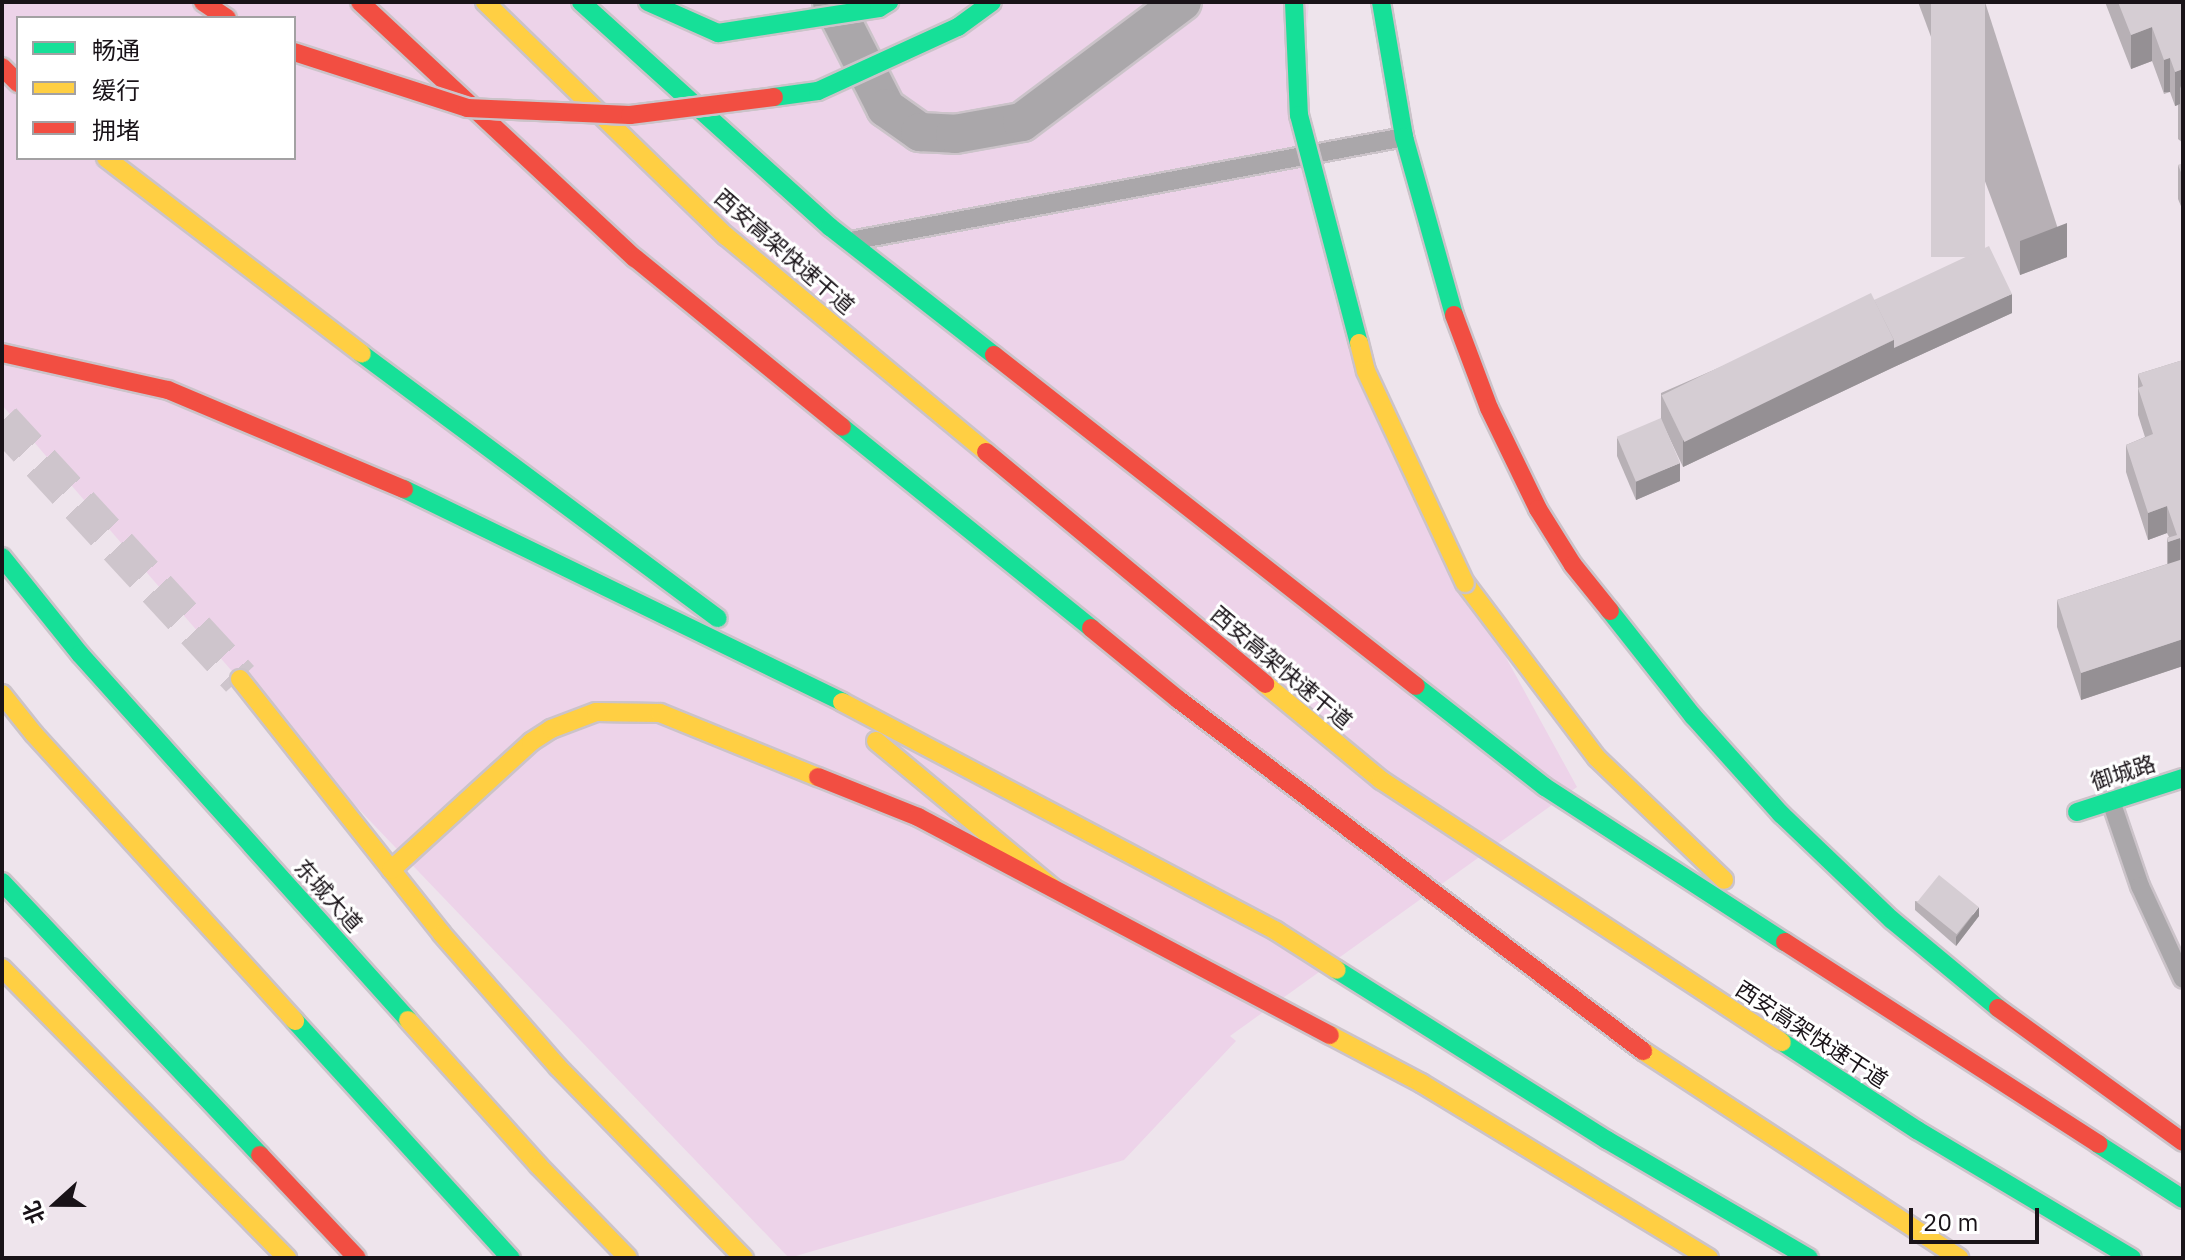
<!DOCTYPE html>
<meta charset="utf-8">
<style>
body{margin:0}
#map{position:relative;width:2185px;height:1260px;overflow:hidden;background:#eee4ec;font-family:"IBM Plex Sans","Noto Sans SC",sans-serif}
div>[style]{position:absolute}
.green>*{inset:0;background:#edd3e9}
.street-tunnel>*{height:38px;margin-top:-19px;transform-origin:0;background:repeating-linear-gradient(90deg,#cec5cc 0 38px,transparent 0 57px)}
.roads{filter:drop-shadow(2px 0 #cbc3c9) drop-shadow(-2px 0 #cbc3c9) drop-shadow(0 2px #cbc3c9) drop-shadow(0 -2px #cbc3c9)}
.lane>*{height:18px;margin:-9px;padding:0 9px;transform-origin:9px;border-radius:9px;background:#aaa7aa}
.street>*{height:38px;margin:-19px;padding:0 19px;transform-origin:19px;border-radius:19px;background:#aaa7aa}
.fast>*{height:18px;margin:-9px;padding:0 9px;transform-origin:9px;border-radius:9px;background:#16e098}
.slow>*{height:18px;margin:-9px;padding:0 9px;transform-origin:9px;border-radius:9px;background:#ffcf43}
.jam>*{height:18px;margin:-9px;padding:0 9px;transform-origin:9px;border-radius:9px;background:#f24e42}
.bridges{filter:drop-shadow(2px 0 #cbc3c9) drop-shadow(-2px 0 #cbc3c9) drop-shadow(0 2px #cbc3c9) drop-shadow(0 -2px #cbc3c9)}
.fast-bridge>*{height:18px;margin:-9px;padding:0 9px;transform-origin:9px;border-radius:9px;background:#16e098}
.slow-bridge>*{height:18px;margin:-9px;padding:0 9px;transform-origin:9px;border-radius:9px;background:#ffcf43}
.jam-bridge>*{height:18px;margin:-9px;padding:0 9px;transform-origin:9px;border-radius:9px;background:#f24e42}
.wall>*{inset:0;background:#b7b0b5}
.shaded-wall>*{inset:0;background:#959094;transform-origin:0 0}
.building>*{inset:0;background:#d5cdd3;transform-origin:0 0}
span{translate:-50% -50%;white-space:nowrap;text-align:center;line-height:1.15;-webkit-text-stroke:6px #fff;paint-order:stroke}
.street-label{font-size:22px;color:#191318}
.frame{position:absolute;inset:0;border:4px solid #191318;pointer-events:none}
.legend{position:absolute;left:16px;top:16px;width:280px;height:144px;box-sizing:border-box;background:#fff;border:2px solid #a3a1a3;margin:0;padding:10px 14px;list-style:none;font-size:24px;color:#191318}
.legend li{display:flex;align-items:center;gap:16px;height:40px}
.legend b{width:40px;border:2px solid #a3a1a3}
.north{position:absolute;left:16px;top:1164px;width:80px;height:80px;-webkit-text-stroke:6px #fff;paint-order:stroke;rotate:249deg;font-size:22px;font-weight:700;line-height:32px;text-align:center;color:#191318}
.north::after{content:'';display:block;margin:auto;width:28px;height:36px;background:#191318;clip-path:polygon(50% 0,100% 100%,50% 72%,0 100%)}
.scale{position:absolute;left:1909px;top:1208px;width:130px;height:36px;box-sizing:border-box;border:4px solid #191318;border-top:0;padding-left:10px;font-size:24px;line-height:28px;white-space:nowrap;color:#191318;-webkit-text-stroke:6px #fff;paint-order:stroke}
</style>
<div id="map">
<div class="green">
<div style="clip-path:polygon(evenodd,2px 2px,1309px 2px,1299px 115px,1366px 371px,1465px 583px,1577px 787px,1230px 1036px,1236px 1041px,1124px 1160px,789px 1258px,281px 728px,2px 405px,2px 2px,18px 18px,294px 18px,294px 158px,18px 158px,18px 18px)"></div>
</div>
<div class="street-tunnel">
<div style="left:2px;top:421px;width:351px;rotate:47.3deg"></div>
</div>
<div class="roads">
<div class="lane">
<div style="left:856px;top:240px;width:558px;rotate:-10.64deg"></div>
<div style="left:2111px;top:801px;width:90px;rotate:71.2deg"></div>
<div style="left:2140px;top:886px;width:102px;rotate:65.2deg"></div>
</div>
<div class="street">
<div style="left:832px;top:2px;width:119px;rotate:63deg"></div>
<div style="left:886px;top:108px;width:42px;rotate:35.2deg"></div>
<div style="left:920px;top:132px;width:35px;rotate:3deg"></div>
<div style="left:955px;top:134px;width:68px;rotate:-10.2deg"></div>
<div style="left:1022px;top:122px;width:200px;rotate:-36.9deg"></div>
</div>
<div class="fast">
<div style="left:581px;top:2px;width:336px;rotate:42.1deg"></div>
<div style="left:830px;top:227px;width:208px;rotate:38deg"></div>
<div style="left:1381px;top:2px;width:137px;rotate:80.3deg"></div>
<div style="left:1404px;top:137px;width:185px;rotate:74.3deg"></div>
<div style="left:362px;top:354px;width:443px;rotate:36.6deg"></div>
<div style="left:842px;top:427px;width:320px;rotate:38.9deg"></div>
<div style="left:404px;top:489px;width:487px;rotate:25.9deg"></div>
<div style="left:2px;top:557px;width:124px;rotate:51.2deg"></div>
<div style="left:80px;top:654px;width:491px;rotate:48.1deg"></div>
<div style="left:1610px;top:611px;width:134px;rotate:51.7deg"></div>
<div style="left:1693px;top:716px;width:132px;rotate:48.1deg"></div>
<div style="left:1781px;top:814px;width:153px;rotate:43.7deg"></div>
<div style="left:1892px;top:920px;width:138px;rotate:39.7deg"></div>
<div style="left:1416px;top:686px;width:164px;rotate:38.1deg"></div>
<div style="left:1545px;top:787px;width:286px;rotate:32.9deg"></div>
<div style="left:2077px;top:812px;width:111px;rotate:-17.8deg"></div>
<div style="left:2px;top:882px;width:376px;rotate:46.6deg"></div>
<div style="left:1337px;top:970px;width:319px;rotate:32.2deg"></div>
<div style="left:1607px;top:1140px;width:234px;rotate:30.3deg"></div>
<div style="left:295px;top:1021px;width:321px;rotate:47.7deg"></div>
<div style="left:1782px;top:1042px;width:161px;rotate:33.1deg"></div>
<div style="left:1917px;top:1130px;width:250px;rotate:30.8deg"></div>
<div style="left:2098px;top:1144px;width:101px;rotate:32.9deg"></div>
</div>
<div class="slow">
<div style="left:485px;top:2px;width:336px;rotate:44.2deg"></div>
<div style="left:726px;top:236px;width:338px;rotate:39.7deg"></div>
<div style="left:106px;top:158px;width:322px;rotate:37.4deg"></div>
<div style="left:1465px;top:583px;width:219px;rotate:53deg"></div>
<div style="left:1597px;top:758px;width:176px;rotate:43.8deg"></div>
<div style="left:240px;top:679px;width:325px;rotate:51.6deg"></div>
<div style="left:442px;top:934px;width:176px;rotate:48.9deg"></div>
<div style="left:558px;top:1067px;width:267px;rotate:45.8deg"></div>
<div style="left:1265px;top:684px;width:151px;rotate:39.6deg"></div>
<div style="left:1381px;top:780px;width:479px;rotate:33.2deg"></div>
<div style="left:2px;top:694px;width:51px;rotate:51.3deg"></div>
<div style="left:34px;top:734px;width:388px;rotate:47.7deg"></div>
<div style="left:842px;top:702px;width:491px;rotate:27.8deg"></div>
<div style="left:1276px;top:931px;width:72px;rotate:32.6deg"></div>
<div style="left:876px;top:741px;width:231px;rotate:39.7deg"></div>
<div style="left:391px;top:870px;width:190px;rotate:-42.4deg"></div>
<div style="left:531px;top:742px;width:24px;rotate:-33deg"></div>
<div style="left:551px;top:729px;width:48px;rotate:-20.7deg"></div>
<div style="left:596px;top:712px;width:64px;rotate:0.9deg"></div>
<div style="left:660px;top:713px;width:170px;rotate:22.1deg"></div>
<div style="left:2px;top:968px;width:407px;rotate:45.5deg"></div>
<div style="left:408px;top:1020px;width:195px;rotate:48.1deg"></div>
<div style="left:538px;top:1165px;width:129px;rotate:45.9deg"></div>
<div style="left:1330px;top:1035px;width:103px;rotate:27.8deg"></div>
<div style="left:1421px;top:1083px;width:337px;rotate:31.3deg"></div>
<div style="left:1643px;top:1051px;width:378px;rotate:33.2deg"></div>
</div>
<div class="jam">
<div style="left:203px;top:2px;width:29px;rotate:34deg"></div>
<div style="left:360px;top:2px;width:376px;rotate:43deg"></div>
<div style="left:635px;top:258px;width:267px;rotate:39.2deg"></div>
<div style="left:2px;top:67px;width:23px;rotate:45deg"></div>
<div style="left:1454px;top:315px;width:99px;rotate:69.4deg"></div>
<div style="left:1489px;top:408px;width:112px;rotate:64.1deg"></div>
<div style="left:1538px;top:509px;width:66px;rotate:58deg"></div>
<div style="left:1573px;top:565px;width:59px;rotate:51.2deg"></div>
<div style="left:2px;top:353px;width:170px;rotate:12.6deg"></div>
<div style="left:168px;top:390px;width:256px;rotate:22.8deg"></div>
<div style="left:994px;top:355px;width:536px;rotate:38.11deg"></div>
<div style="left:986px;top:452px;width:363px;rotate:39.7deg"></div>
<div style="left:1091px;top:628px;width:114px;rotate:39.3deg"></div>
<div style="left:1179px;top:700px;width:582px;rotate:37.11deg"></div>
<div style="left:818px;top:777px;width:108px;rotate:21.8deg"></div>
<div style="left:918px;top:817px;width:466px;rotate:27.9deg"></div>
<div style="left:1785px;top:942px;width:373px;rotate:32.8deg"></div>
<div style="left:1998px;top:1008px;width:228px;rotate:35.9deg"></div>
<div style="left:260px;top:1155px;width:141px;rotate:46.7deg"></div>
</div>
</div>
<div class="bridges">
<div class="fast-bridge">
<div style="left:648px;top:2px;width:77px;rotate:23.9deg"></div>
<div style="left:718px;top:33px;width:163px;rotate:-8.8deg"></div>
<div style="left:879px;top:8px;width:12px;rotate:-31deg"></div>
<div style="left:1294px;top:2px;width:113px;rotate:87.5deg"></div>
<div style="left:1299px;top:115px;width:236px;rotate:75.3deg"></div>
<div style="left:774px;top:97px;width:44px;rotate:-7.8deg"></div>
<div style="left:818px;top:91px;width:154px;rotate:-24.6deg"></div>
<div style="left:958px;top:27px;width:42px;rotate:-36.3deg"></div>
</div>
<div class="slow-bridge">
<div style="left:1359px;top:343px;width:29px;rotate:76deg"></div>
<div style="left:1366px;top:371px;width:234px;rotate:65deg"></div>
</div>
<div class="jam-bridge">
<div style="left:294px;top:52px;width:182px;rotate:17.9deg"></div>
<div style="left:467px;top:108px;width:163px;rotate:2.5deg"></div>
<div style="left:630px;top:115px;width:145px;rotate:-7.1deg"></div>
</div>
</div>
<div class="wall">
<div style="clip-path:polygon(1918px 2px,1985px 2px,2067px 257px,2020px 275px)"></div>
<div style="clip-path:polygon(2105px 2px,2183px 2px,2183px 143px,2178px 139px,2178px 105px,2175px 106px,2170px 92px,2164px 94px,2152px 61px,2131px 69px)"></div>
<div style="clip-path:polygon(2183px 164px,2183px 211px,2178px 199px,2178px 165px)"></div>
<div style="clip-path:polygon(1874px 300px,2012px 313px,1894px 367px,1683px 467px,1661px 420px,1661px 393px)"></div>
<div style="clip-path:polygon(2183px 360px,2183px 666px,2081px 700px,2057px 627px,2057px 600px,2167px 564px,2167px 538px,2169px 537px,2167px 533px,2148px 540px,2126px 472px,2126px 445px,2145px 437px,2138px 415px,2138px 374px)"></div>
<div style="clip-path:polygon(1617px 438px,1680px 481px,1636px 500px,1617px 456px)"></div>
<div style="clip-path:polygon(1915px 901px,1979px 916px,1956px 946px,1915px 910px)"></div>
</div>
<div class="shaded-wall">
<div style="clip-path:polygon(2152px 27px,2152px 61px,2131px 69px,2131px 35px)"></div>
<div style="left:2170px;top:58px;width:34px;height:6px;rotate:90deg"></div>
<div style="clip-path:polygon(2183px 69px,2183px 93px,2180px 86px,2180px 104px,2175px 106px,2175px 72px)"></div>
<div style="clip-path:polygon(2067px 223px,2067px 257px,2020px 275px,2020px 241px)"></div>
<div style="clip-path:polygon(2012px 294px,2012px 313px,1894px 367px,1683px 467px,1683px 440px,1894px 340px)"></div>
<div style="clip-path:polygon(1680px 463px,1680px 481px,1636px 500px,1636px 481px)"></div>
<div style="clip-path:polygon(2167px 506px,2167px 533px,2148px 540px,2148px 513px)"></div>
<div style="clip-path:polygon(2180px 538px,2180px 565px,2168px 569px,2168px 542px)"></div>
<div style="clip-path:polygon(2183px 639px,2183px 666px,2081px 700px,2081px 673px)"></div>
<div style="clip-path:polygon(1979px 907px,1979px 916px,1956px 946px,1956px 937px)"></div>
</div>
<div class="building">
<div style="left:1931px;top:2px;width:54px;height:255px"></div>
<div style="clip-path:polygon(2118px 2px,2183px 2px,2183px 69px,2175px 72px,2170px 58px,2164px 60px,2152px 27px,2131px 35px)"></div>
<div style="clip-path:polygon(2183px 164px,2183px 177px,2178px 165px)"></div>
<div style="clip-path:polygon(1989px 246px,2012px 294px,1894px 348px,1894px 340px,1874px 300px)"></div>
<div style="left:1871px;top:293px;width:52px;height:233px;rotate:64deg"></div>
<div style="clip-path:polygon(2183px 360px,2183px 547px,2180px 538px,2168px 542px,2167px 538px,2177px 535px,2167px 506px,2148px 513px,2126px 445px,2153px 434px,2138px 388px,2143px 386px,2138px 374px)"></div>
<div style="left:1661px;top:418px;width:49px;height:48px;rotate:67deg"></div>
<div style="clip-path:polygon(2183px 559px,2183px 639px,2081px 673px,2057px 600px)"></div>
<div style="left:1939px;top:875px;width:51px;height:35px;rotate:39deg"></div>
</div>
<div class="street-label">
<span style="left:785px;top:251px;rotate:41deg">西安高架快速干道</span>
<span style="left:1282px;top:667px;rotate:40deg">西安高架快速干道</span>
<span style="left:2123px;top:772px;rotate:-18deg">御城路</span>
<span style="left:329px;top:895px;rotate:48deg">东城大道</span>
<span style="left:1812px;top:1034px;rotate:33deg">西安高架快速干道</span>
</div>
<div class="frame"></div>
<ul class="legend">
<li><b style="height:10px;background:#16e098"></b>畅通</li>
<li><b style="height:10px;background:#ffcf43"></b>缓行</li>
<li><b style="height:10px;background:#f24e42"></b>拥堵</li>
</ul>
<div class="north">北</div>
<div class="scale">20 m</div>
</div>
